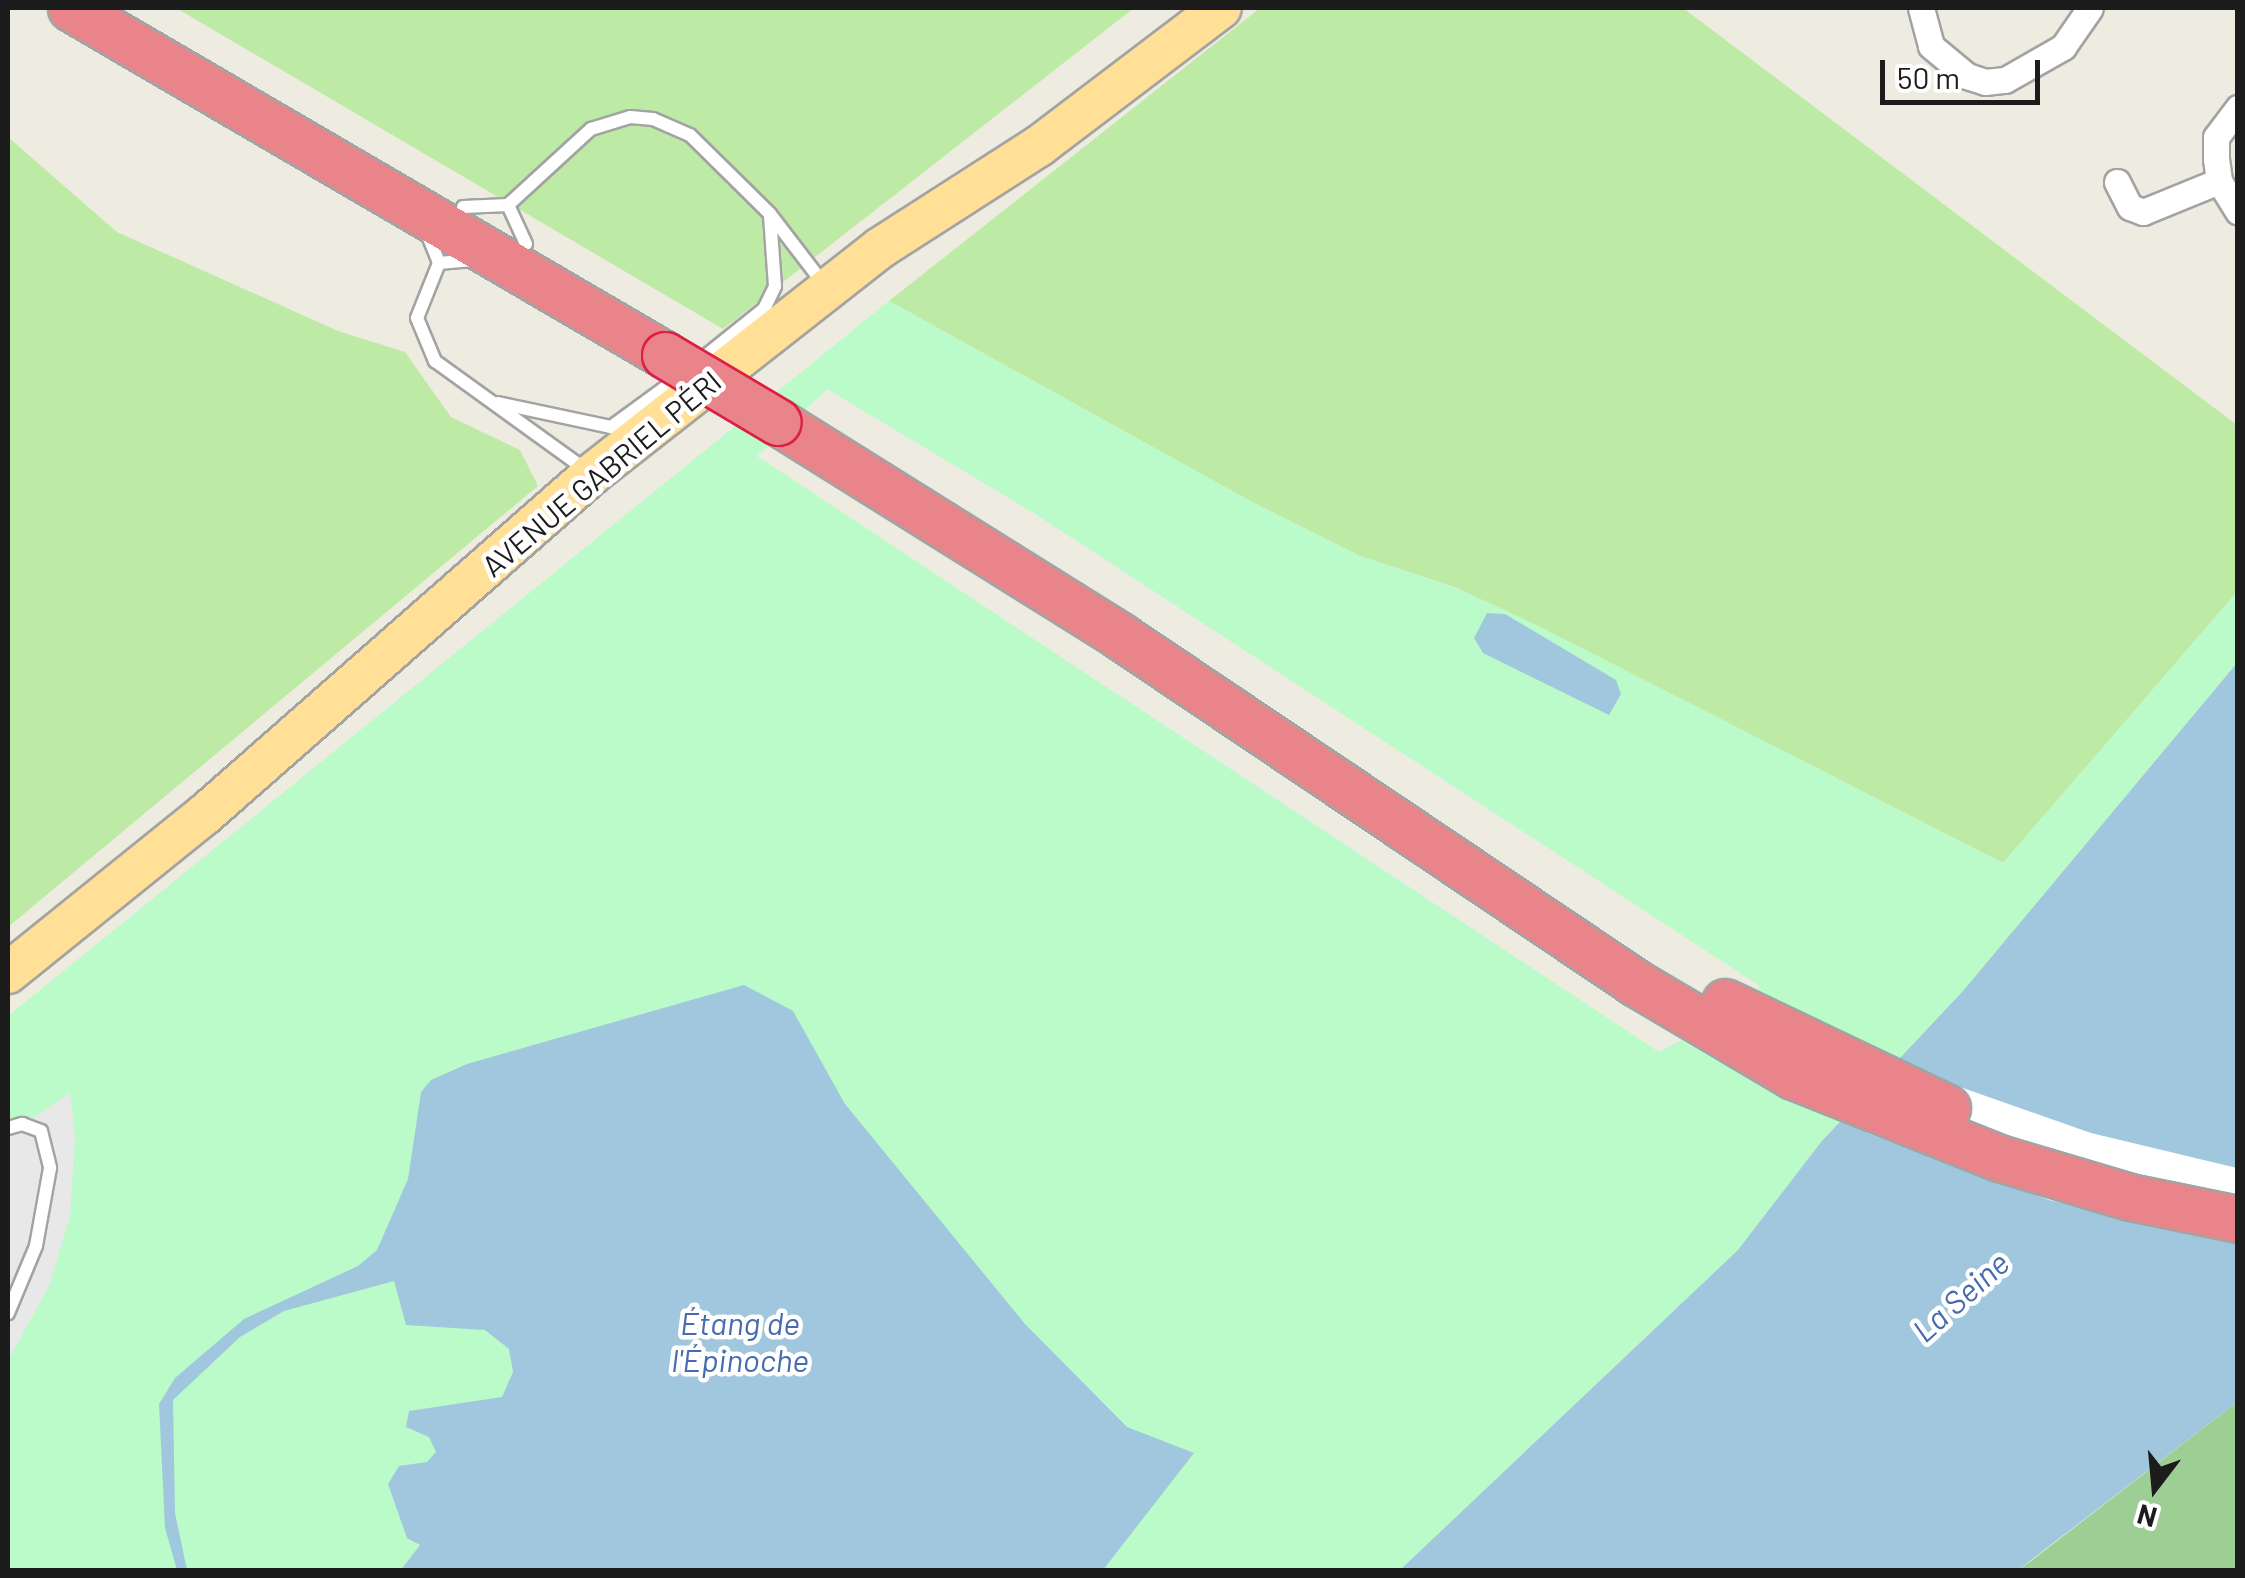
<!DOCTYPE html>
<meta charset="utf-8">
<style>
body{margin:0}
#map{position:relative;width:2245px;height:1578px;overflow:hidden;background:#eeece1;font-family:Barlow,sans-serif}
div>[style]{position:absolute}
.grass>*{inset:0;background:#bdeba5}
.forest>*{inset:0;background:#9dcf94}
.park>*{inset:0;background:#bbfbc9}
.parking>*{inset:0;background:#e8e8e8}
.water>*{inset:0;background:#a0c7de}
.pier>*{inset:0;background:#fff}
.roads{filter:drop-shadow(2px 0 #a3a3a3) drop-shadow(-2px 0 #a3a3a3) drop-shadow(0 2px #a3a3a3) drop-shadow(0 -2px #a3a3a3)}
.lane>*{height:12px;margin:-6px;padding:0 6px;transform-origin:6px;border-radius:6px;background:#fff}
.street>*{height:25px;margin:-12.5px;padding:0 12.5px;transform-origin:12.5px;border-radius:12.5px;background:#fff}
.primary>*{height:40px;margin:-20px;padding:0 20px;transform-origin:20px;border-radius:20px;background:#ffe096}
.highway>*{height:45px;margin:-22.5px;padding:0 22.5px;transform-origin:22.5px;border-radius:22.5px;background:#e9858a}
.bridges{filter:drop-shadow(2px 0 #dd1e45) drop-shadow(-2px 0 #dd1e45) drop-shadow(0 2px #dd1e45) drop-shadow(0 -2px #dd1e45)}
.highway-bridge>*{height:45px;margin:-22.5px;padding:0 22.5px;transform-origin:22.5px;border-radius:22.5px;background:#e9858a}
span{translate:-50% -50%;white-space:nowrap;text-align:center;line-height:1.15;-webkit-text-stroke:9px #fff;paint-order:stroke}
.street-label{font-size:30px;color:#1c1c1c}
.water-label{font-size:32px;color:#466cae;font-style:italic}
.frame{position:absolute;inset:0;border:10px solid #1c1c1c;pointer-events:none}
.north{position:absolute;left:2105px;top:1438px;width:100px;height:100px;-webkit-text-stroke:8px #fff;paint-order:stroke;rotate:196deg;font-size:28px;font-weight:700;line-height:40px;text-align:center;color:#1c1c1c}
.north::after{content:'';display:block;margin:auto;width:35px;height:45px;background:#1c1c1c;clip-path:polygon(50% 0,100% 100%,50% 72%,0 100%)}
.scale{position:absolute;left:1880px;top:60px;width:160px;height:45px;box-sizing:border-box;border:5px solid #1c1c1c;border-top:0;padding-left:12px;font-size:30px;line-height:35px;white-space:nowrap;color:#1c1c1c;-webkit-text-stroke:8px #fff;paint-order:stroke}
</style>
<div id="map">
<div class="grass">
<div style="clip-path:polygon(176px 8px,1134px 8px,723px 329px)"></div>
<div style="clip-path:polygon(1260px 8px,1683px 8px,2237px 425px,2237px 592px,2003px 863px,1536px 625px,1454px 587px,1360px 556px,1252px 502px,889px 301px)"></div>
<div style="clip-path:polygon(8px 137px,117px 232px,338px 331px,405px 352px,451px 417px,520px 450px,538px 486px,8px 927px)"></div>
</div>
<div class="forest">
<div style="clip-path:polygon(2237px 1402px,2237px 1570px,2018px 1570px,2031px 1561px)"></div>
</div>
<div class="park">
<div style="clip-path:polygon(evenodd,889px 301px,1252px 502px,1360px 556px,1454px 587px,1536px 625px,2003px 863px,2237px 592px,2237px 663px,1963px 991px,1821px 1142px,1738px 1250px,1400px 1570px,8px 1570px,8px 1016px,889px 301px,827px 389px,1032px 512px,1760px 986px,1715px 1060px,1681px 1040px,1659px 1052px,757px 456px,827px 389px)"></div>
</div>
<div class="parking">
<div style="clip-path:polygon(70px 1093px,75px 1136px,70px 1216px,50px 1284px,8px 1361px,8px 1135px)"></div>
</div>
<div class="water">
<div style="clip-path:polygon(1487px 613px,1505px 614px,1616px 680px,1621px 694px,1609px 715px,1483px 653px,1474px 638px)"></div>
<div style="clip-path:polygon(2237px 663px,2237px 1402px,2018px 1570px,1400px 1570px,1738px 1250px,1821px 1142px,1963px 991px)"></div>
<div style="clip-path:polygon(744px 985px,793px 1011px,845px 1104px,1025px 1324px,1127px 1427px,1194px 1453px,1103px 1570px,401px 1570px,420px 1545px,407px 1538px,388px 1484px,399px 1466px,427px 1462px,436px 1452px,429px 1437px,406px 1427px,409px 1411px,502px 1397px,513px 1372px,509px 1349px,485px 1330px,406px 1325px,394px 1281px,284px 1311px,240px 1337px,173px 1400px,175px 1513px,187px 1570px,177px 1570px,165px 1528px,159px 1404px,175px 1378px,244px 1319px,358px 1266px,377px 1250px,408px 1179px,421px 1092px,431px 1080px,467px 1064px)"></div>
</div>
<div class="pier">
<div style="clip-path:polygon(1926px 1075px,2091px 1133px,2237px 1168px,2237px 1243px,2049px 1200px,1870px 1134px,1780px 1092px)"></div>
</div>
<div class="roads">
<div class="lane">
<div style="left:508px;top:205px;width:43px;rotate:65.2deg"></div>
<div style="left:463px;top:207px;width:45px;rotate:-2.5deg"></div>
<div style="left:508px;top:205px;width:113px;rotate:-42.5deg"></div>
<div style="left:591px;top:129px;width:41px;rotate:-17.1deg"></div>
<div style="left:630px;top:117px;width:23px;rotate:5deg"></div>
<div style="left:653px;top:119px;width:40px;rotate:23.4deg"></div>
<div style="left:690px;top:135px;width:112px;rotate:44.6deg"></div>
<div style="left:770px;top:214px;width:92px;rotate:52.5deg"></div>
<div style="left:425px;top:228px;width:38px;rotate:68deg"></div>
<div style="left:439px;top:263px;width:59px;rotate:111.8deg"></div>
<div style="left:417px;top:318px;width:47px;rotate:67.3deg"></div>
<div style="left:435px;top:361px;width:186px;rotate:35.8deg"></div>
<div style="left:439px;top:263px;width:37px;rotate:-5deg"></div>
<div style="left:698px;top:362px;width:85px;rotate:-38.8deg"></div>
<div style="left:764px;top:309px;width:25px;rotate:-64deg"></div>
<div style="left:775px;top:286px;width:69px;rotate:-94.1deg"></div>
<div style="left:498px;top:403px;width:116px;rotate:12deg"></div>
<div style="left:611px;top:427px;width:88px;rotate:-36.2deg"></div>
<div style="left:8px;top:1128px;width:15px;rotate:-16deg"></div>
<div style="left:22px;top:1124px;width:20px;rotate:20deg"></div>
<div style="left:41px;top:1131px;width:38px;rotate:76deg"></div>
<div style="left:50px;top:1168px;width:79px;rotate:100.2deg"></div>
<div style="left:36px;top:1246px;width:73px;rotate:112.7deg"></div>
</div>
<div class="street">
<div style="left:1921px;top:8px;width:39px;rotate:75deg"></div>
<div style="left:1931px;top:46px;width:47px;rotate:39.8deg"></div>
<div style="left:1967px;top:76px;width:19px;rotate:18deg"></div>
<div style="left:1985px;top:82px;width:20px;rotate:-6deg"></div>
<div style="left:2005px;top:80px;width:67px;rotate:-29.6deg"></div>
<div style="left:2063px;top:47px;width:47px;rotate:-55.3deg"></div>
<div style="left:2238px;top:108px;width:36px;rotate:127deg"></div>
<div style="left:2216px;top:137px;width:22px;rotate:90deg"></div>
<div style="left:2216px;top:159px;width:22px;rotate:82deg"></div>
<div style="left:2219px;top:181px;width:36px;rotate:58deg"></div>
<div style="left:2117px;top:182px;width:28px;rotate:63deg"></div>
<div style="left:2130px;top:207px;width:14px;rotate:21deg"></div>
<div style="left:2143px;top:212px;width:82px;rotate:-22.2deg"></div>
</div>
<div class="primary">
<div style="left:8px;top:973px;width:252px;rotate:-38.9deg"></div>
<div style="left:204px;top:815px;width:517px;rotate:-41.31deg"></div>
<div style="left:592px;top:474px;width:366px;rotate:-38.1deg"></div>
<div style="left:880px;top:248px;width:189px;rotate:-32.7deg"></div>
<div style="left:1039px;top:146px;width:228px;rotate:-37.2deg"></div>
</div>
<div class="highway">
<div style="left:71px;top:8px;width:688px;rotate:30.29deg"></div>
<div style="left:778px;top:422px;width:403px;rotate:32deg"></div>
<div style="left:1120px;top:636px;width:622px;rotate:33.92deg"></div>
<div style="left:1636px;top:983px;width:182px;rotate:30.6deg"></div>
<div style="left:1793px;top:1076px;width:222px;rotate:21.7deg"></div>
<div style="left:1999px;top:1158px;width:137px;rotate:16.6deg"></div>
<div style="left:2130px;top:1197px;width:110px;rotate:11.5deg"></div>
<div style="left:1725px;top:1002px;width:246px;rotate:25.5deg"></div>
</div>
</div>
<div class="bridges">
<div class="highway-bridge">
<div style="left:665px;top:355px;width:131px;rotate:30.7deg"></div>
</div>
</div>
<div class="street-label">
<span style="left:601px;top:473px;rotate:-40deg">AVENUE GABRIEL PÉRI</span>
</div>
<div class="water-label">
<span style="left:1960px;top:1296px;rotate:-42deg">La Seine</span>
<span style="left:740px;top:1341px">Étang de<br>l'Épinoche</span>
</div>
<div class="frame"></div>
<div class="north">N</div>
<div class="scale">50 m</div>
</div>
